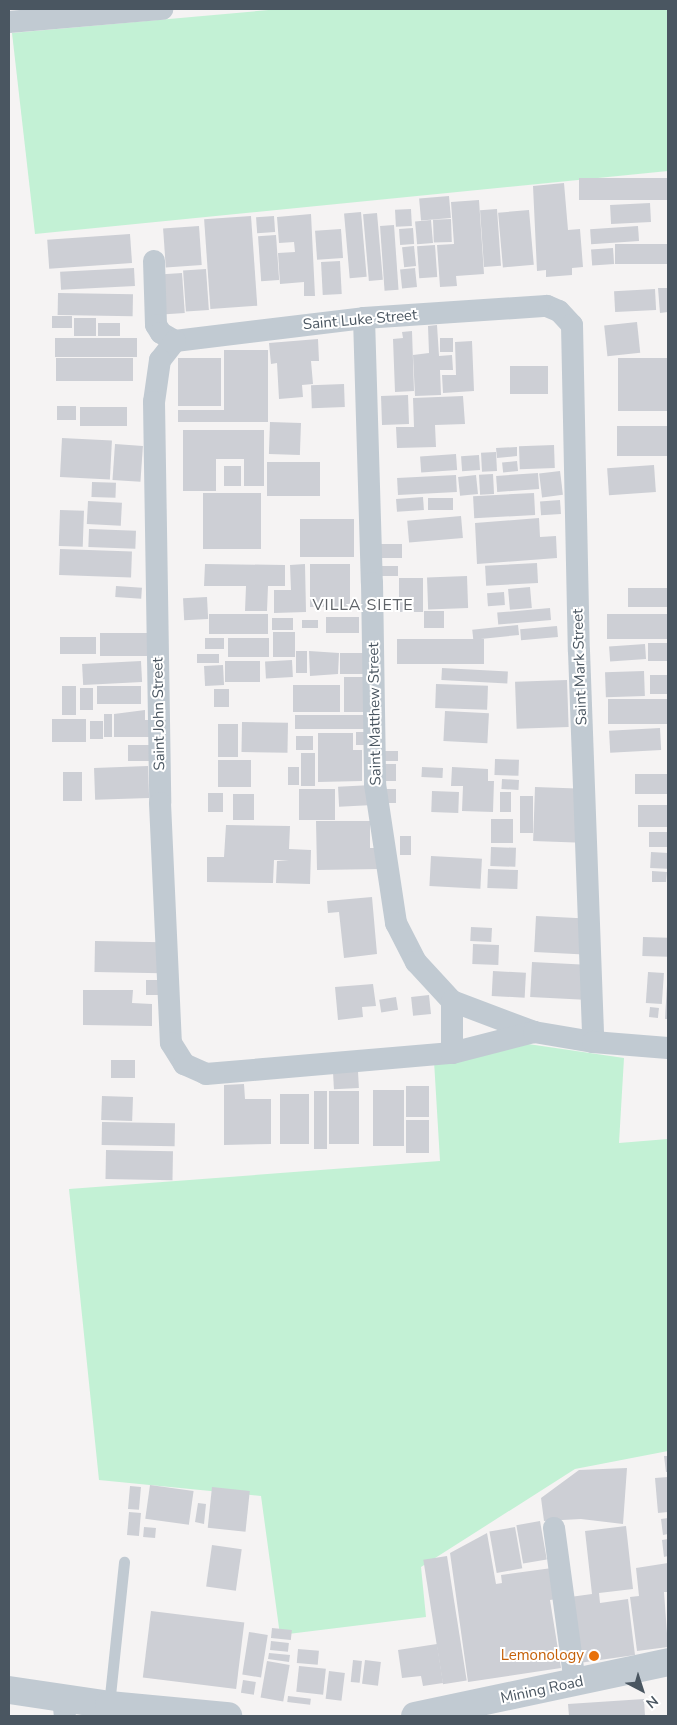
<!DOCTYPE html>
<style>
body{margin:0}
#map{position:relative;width:677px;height:1725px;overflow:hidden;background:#f5f3f3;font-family:"Nunito Sans",sans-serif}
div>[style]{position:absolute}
.green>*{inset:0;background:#c3f1d5}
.building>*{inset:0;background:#cdcfd5;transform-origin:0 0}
.service>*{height:11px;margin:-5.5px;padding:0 5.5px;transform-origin:5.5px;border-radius:5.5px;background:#c1cad2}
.minor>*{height:22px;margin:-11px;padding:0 11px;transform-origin:11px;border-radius:11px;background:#c1cad2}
.tertiary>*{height:28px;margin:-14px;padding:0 14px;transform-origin:14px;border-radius:14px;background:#c1cad2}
.dots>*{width:14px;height:14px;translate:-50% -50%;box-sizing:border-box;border:2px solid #fff;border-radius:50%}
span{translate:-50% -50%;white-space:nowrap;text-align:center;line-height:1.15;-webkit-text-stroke:4px #fff;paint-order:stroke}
.street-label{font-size:15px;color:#4a5661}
.food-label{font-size:15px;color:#c56008}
.right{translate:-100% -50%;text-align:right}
.neighbourhood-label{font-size:16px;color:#5f6368;letter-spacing:1px}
.frame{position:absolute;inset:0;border:10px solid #4a5661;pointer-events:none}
.north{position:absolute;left:617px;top:1665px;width:50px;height:50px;-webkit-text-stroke:4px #fff;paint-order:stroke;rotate:140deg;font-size:14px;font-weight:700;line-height:20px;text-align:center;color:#4a5661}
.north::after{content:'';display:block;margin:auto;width:18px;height:22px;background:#4a5661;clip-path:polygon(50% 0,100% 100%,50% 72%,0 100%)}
</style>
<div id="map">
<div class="green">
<div style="clip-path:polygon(280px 9px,668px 9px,668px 171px,35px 234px,12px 33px)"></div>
<div style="clip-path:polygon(528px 1044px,624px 1058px,619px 1143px,668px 1139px,668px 1451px,575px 1469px,421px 1567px,426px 1617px,280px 1635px,261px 1496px,99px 1480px,69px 1189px,440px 1161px,434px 1061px)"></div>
</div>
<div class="building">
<div style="left:668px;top:178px;width:22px;height:89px;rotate:90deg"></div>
<div style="clip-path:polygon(564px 183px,568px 230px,580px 229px,583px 267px,572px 268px,572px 275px,546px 277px,546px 270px,537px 271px,533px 186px)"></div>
<div style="left:449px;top:196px;width:22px;height:30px;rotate:85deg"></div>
<div style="clip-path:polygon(479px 200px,484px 274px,456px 276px,457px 286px,440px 287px,437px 245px,454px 244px,451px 202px)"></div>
<div style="left:650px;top:203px;width:19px;height:40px;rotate:87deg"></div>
<div style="left:411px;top:209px;width:17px;height:16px;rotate:87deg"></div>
<div style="left:497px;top:209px;width:57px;height:17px;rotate:86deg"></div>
<div style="left:529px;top:210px;width:55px;height:31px;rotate:85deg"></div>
<div style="left:361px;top:212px;width:65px;height:17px;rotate:85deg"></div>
<div style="left:377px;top:213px;width:67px;height:14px;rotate:85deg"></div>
<div style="clip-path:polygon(311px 214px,315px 296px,304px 296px,304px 282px,280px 284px,278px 253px,295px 252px,294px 242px,279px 243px,277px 217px)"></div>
<div style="left:251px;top:216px;width:90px;height:47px;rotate:86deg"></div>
<div style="left:274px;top:216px;width:16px;height:18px;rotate:86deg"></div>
<div style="left:451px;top:219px;width:23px;height:18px;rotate:88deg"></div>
<div style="left:431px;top:220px;width:23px;height:16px;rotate:85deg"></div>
<div style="left:394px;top:225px;width:65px;height:14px;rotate:86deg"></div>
<div style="left:199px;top:226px;width:39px;height:36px;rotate:86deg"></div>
<div style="left:638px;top:226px;width:15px;height:48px;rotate:86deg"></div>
<div style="left:413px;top:228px;width:16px;height:14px;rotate:86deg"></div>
<div style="left:341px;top:229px;width:29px;height:26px;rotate:86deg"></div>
<div style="left:130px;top:234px;width:29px;height:83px;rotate:86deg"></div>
<div style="left:276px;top:235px;width:45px;height:18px;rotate:86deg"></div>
<div style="left:668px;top:244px;width:20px;height:53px;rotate:90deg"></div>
<div style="left:435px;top:245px;width:32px;height:18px;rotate:86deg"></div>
<div style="left:414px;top:246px;width:20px;height:12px;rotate:84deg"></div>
<div style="left:613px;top:248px;width:16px;height:22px;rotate:86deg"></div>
<div style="left:340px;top:261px;width:33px;height:19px;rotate:87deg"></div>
<div style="left:134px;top:268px;width:18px;height:74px;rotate:87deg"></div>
<div style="left:415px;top:268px;width:19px;height:15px;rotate:84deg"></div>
<div style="left:206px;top:269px;width:41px;height:23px;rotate:86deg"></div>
<div style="left:182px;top:273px;width:40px;height:23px;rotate:86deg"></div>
<div style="clip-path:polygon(658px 288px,668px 288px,668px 312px,660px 313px)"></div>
<div style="left:655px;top:289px;width:21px;height:41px;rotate:87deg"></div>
<div style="left:58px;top:293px;width:75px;height:22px;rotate:1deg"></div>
<div style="left:52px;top:316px;width:20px;height:12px"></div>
<div style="left:74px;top:318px;width:22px;height:18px"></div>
<div style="left:637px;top:322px;width:31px;height:33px;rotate:84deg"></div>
<div style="left:98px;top:323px;width:22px;height:13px"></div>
<div style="clip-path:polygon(437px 325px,439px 356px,452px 355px,453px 370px,440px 370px,441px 395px,415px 396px,413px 355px,429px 353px,428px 326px)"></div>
<div style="clip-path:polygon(412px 331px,414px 391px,395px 392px,393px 339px,403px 338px,402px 332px)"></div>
<div style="left:55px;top:338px;width:82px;height:19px"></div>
<div style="left:440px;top:338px;width:13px;height:14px"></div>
<div style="clip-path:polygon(318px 339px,319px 361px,311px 361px,313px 384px,302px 385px,303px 397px,279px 399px,277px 363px,271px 364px,269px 343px)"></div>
<div style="clip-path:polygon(472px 341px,474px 391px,443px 393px,442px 375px,456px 375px,455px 342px)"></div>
<div style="clip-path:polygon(224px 350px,268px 350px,268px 422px,178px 422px,178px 410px,224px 410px)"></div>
<div style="left:133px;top:358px;width:23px;height:77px;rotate:90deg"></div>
<div style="left:178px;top:358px;width:43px;height:48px"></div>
<div style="left:668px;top:358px;width:53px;height:50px;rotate:90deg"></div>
<div style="left:548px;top:366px;width:28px;height:38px;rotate:90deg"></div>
<div style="left:344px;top:384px;width:23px;height:33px;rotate:88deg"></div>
<div style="left:408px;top:395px;width:29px;height:27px;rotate:88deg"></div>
<div style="clip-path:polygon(463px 396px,465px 424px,435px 425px,436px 447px,397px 448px,396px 427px,414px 427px,413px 398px)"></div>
<div style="left:57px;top:406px;width:19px;height:14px"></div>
<div style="left:80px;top:407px;width:47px;height:19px"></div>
<div style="left:270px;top:422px;width:31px;height:32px;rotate:2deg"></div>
<div style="left:668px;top:426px;width:30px;height:51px;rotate:90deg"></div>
<div style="clip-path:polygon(183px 430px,264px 430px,264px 486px,244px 486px,244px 459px,216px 459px,216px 491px,183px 491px)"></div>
<div style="left:62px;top:438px;width:50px;height:39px;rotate:3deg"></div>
<div style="left:115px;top:444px;width:28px;height:36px;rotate:4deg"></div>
<div style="left:554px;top:445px;width:23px;height:35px;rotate:88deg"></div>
<div style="clip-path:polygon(517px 447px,517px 456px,497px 458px,496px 448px)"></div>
<div style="left:496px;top:452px;width:19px;height:15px;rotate:87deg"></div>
<div style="left:456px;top:454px;width:16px;height:36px;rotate:86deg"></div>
<div style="left:479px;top:455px;width:15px;height:18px;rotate:86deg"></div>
<div style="left:517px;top:461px;width:10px;height:15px;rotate:84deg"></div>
<div style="left:267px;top:462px;width:53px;height:34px"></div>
<div style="left:654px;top:465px;width:27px;height:47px;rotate:86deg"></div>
<div style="left:224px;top:466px;width:17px;height:20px"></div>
<div style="left:560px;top:471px;width:24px;height:21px;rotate:83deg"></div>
<div style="left:538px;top:473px;width:16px;height:42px;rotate:86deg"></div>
<div style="left:493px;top:474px;width:20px;height:14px;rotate:87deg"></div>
<div style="left:456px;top:475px;width:17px;height:59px;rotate:87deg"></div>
<div style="left:476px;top:475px;width:19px;height:18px;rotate:84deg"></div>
<div style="left:92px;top:482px;width:24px;height:15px;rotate:2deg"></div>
<div style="left:203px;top:493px;width:58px;height:56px"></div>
<div style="left:534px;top:493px;width:22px;height:61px;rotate:87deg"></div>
<div style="left:423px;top:497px;width:13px;height:27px;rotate:86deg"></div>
<div style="left:453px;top:498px;width:12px;height:25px;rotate:90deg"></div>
<div style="left:560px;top:500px;width:14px;height:20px;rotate:86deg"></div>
<div style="left:88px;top:501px;width:34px;height:23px;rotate:3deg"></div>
<div style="left:60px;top:510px;width:24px;height:36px;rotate:2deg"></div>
<div style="left:461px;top:516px;width:22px;height:54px;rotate:85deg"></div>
<div style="clip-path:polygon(539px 518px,540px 537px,556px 536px,557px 558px,477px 564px,475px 523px)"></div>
<div style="left:354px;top:519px;width:38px;height:54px;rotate:90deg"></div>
<div style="left:89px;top:529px;width:47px;height:18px;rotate:2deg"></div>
<div style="left:402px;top:544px;width:14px;height:21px;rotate:90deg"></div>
<div style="left:60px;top:549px;width:72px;height:26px;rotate:2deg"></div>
<div style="left:537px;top:563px;width:20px;height:52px;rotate:87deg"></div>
<div style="clip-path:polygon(205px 564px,285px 565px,285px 586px,268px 586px,267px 611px,245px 611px,246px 586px,204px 586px)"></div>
<div style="clip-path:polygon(305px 564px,306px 612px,274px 613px,274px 590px,291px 590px,290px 565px)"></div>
<div style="left:310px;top:564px;width:40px;height:43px"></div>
<div style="left:380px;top:566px;width:18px;height:10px"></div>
<div style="left:467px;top:576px;width:32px;height:40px;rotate:88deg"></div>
<div style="left:423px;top:578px;width:34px;height:24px;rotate:90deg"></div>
<div style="left:116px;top:586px;width:26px;height:11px;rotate:4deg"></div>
<div style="left:530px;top:587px;width:21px;height:22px;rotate:85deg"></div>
<div style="left:668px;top:588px;width:19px;height:40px;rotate:90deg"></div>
<div style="left:504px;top:592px;width:13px;height:17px;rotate:86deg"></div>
<div style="left:207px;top:597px;width:22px;height:24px;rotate:87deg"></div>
<div style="left:550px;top:608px;width:12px;height:53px;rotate:85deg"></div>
<div style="left:424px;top:611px;width:20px;height:17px"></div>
<div style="left:268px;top:614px;width:20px;height:59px;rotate:90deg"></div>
<div style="left:668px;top:614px;width:25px;height:61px;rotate:90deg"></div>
<div style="left:359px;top:617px;width:16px;height:33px;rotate:90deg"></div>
<div style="left:272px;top:618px;width:21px;height:12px"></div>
<div style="left:302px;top:620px;width:16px;height:8px"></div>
<div style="left:518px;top:625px;width:10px;height:46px;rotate:84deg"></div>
<div style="left:557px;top:626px;width:11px;height:37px;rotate:85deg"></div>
<div style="left:295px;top:632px;width:25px;height:22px;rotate:90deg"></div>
<div style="left:100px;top:633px;width:47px;height:23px"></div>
<div style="left:60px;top:637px;width:36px;height:17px"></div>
<div style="left:205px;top:638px;width:19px;height:11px"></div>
<div style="left:269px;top:638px;width:19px;height:41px;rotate:90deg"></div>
<div style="left:484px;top:639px;width:25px;height:87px;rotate:90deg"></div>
<div style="left:668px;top:643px;width:18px;height:20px;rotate:90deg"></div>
<div style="left:645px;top:644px;width:15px;height:36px;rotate:86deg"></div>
<div style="left:296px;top:651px;width:11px;height:22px"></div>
<div style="clip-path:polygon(309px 651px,339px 653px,338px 674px,310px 676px)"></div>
<div style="left:340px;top:653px;width:31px;height:21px"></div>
<div style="left:197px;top:654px;width:22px;height:9px"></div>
<div style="left:292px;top:660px;width:17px;height:27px;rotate:87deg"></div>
<div style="left:141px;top:661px;width:21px;height:59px;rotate:87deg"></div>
<div style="left:260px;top:661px;width:21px;height:35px;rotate:90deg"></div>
<div style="left:223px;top:665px;width:20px;height:19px;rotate:87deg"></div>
<div style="left:442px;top:668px;width:66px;height:12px;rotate:3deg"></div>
<div style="left:644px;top:671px;width:25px;height:39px;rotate:88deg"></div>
<div style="left:668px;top:675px;width:19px;height:18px;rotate:90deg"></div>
<div style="left:344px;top:677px;width:27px;height:35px"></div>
<div style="left:567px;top:680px;width:47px;height:52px;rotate:88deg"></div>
<div style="left:436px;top:684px;width:52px;height:24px;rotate:2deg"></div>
<div style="left:293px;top:685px;width:47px;height:27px"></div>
<div style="left:62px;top:686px;width:14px;height:29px"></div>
<div style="left:97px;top:686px;width:44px;height:18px"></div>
<div style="left:93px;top:688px;width:22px;height:13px;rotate:90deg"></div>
<div style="left:214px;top:689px;width:15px;height:18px"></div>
<div style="left:668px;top:699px;width:25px;height:60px;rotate:90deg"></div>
<div style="clip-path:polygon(145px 710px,145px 720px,156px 720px,156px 737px,114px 737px,114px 714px)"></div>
<div style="left:445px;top:711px;width:44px;height:30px;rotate:3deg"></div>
<div style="left:104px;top:714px;width:8px;height:23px"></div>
<div style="left:371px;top:715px;width:14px;height:76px;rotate:90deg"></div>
<div style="left:52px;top:719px;width:34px;height:23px"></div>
<div style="left:90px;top:721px;width:13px;height:18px"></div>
<div style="left:242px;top:722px;width:46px;height:30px;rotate:1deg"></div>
<div style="left:218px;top:724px;width:20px;height:33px"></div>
<div style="left:660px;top:728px;width:22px;height:51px;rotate:87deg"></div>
<div style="left:356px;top:732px;width:14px;height:13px"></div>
<div style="clip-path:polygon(318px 733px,353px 733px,353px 750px,362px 750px,362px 781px,318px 782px)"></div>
<div style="left:296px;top:736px;width:17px;height:14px"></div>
<div style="left:149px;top:745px;width:16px;height:21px;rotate:90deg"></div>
<div style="left:380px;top:751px;width:18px;height:10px"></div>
<div style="left:301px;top:753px;width:14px;height:33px"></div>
<div style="left:495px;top:759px;width:24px;height:16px;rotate:2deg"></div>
<div style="left:218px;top:760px;width:33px;height:27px"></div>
<div style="left:378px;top:764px;width:18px;height:17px"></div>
<div style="left:148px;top:766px;width:32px;height:54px;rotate:88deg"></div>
<div style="left:299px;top:767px;width:18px;height:11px;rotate:90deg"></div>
<div style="left:422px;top:767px;width:21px;height:10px;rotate:3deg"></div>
<div style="clip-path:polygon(452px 767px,488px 769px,488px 781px,494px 781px,493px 812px,462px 811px,463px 786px,451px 786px)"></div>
<div style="left:63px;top:772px;width:19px;height:29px"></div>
<div style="left:668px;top:774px;width:20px;height:33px;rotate:90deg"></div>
<div style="left:502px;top:779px;width:17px;height:10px;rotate:3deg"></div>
<div style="left:372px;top:785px;width:20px;height:34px;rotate:87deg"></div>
<div style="left:535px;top:787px;width:49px;height:54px;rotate:2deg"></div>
<div style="left:299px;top:789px;width:36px;height:31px"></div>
<div style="left:387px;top:789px;width:9px;height:14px"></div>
<div style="left:432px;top:791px;width:27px;height:21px;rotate:2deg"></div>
<div style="left:500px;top:792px;width:11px;height:20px"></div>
<div style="left:208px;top:793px;width:15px;height:19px"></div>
<div style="left:233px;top:794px;width:21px;height:26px"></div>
<div style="left:520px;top:796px;width:13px;height:37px"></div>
<div style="left:668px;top:805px;width:22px;height:30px;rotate:90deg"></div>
<div style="left:491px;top:819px;width:22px;height:24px"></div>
<div style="clip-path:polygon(316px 821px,370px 821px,370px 848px,380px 848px,380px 869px,317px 870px)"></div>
<div style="clip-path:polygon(226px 825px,290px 826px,289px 849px,311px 850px,310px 884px,276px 883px,277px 861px,289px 860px,274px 860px,273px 883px,207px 882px,207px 857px,224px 857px)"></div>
<div style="left:649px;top:832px;width:19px;height:15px"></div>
<div style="left:400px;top:836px;width:11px;height:19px"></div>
<div style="left:491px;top:847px;width:25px;height:19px;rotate:2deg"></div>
<div style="left:651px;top:852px;width:17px;height:16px;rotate:3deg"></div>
<div style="left:431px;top:856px;width:51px;height:30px;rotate:3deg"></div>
<div style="left:488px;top:869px;width:30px;height:19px;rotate:2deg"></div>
<div style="clip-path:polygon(652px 871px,667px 872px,666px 882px,652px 882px)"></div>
<div style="clip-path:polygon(372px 897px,377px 954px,344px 958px,339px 912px,328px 913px,327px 901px)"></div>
<div style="left:536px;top:916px;width:50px;height:36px;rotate:3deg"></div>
<div style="left:471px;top:927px;width:21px;height:14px;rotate:3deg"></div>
<div style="left:643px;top:937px;width:25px;height:19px;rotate:2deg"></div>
<div style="left:95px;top:941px;width:67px;height:31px;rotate:1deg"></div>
<div style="left:473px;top:944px;width:26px;height:20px;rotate:2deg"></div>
<div style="left:532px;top:962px;width:54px;height:35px;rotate:3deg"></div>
<div style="left:493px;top:971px;width:33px;height:25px;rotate:3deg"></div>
<div style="left:648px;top:972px;width:16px;height:31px;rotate:4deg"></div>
<div style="left:146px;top:980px;width:14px;height:15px"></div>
<div style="clip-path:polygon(373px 984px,376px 1006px,362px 1007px,363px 1017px,338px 1020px,335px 987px)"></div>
<div style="clip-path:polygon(667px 985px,668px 985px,668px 1019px,665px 1019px)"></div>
<div style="clip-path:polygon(83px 990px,133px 990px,132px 1003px,152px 1004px,152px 1026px,83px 1025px)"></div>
<div style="left:429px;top:995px;width:19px;height:18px;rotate:84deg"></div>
<div style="left:396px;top:997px;width:13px;height:17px;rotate:81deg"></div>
<div style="left:650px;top:1007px;width:9px;height:10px;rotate:6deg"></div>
<div style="left:111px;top:1060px;width:24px;height:18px"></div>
<div style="left:358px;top:1071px;width:17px;height:25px;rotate:87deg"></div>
<div style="clip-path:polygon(244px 1084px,245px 1099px,271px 1099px,271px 1144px,224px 1145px,224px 1085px)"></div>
<div style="left:429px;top:1086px;width:31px;height:23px;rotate:90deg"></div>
<div style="left:373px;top:1090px;width:31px;height:56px"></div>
<div style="left:314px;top:1091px;width:13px;height:58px"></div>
<div style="left:329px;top:1091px;width:30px;height:53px"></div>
<div style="left:280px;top:1094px;width:29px;height:50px"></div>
<div style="left:102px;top:1096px;width:31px;height:24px;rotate:2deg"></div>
<div style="left:406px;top:1120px;width:23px;height:33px"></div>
<div style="left:102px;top:1122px;width:73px;height:23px;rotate:1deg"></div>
<div style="left:106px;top:1150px;width:67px;height:29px;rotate:1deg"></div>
<div style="clip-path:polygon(664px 1456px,668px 1456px,668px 1472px,666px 1472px)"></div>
<div style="clip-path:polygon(627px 1468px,623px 1524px,581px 1519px,544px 1521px,541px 1498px,579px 1470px)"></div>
<div style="clip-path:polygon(668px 1477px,668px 1512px,658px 1513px,655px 1478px)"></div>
<div style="left:150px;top:1485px;width:44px;height:34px;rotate:8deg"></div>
<div style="left:130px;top:1486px;width:11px;height:23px;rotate:5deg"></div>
<div style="left:212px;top:1487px;width:38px;height:41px;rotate:6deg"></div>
<div style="clip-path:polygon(198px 1503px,206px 1504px,204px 1524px,195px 1522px)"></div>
<div style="left:129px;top:1512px;width:12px;height:23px;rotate:5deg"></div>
<div style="clip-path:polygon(668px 1518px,668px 1534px,663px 1535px,661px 1519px)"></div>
<div style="left:540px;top:1521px;width:39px;height:24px;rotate:80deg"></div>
<div style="clip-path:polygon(626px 1526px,633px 1589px,599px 1593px,600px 1603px,628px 1599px,635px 1655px,579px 1663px,570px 1597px,592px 1594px,585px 1531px)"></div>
<div style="left:144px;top:1527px;width:12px;height:10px;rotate:5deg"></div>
<div style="left:515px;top:1527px;width:42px;height:26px;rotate:80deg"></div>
<div style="clip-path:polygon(487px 1533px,496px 1584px,502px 1583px,501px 1575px,552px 1568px,557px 1599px,550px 1600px,561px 1668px,468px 1682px,450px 1553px)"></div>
<div style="clip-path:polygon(668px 1539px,668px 1556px,664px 1557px,662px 1540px)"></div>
<div style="left:212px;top:1545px;width:30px;height:42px;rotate:8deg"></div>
<div style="left:447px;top:1556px;width:126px;height:24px;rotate:81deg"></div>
<div style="clip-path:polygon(668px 1563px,668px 1592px,664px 1592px,668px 1647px,637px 1651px,630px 1597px,639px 1596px,636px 1568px)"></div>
<div style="left:151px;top:1611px;width:94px;height:67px;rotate:7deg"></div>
<div style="left:272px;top:1628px;width:20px;height:10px;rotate:6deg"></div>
<div style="left:249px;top:1632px;width:19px;height:43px;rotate:9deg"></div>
<div style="left:271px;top:1641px;width:18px;height:9px;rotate:6deg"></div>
<div style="clip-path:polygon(437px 1644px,443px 1683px,423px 1686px,421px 1676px,402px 1678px,398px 1650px)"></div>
<div style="left:298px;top:1649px;width:21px;height:14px;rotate:5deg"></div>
<div style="clip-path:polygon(269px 1653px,290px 1655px,289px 1662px,268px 1659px)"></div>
<div style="left:353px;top:1660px;width:9px;height:22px;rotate:6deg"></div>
<div style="left:365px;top:1660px;width:16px;height:24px;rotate:7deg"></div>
<div style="left:267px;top:1661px;width:23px;height:37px;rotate:10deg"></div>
<div style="left:299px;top:1666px;width:27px;height:26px;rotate:6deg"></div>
<div style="left:329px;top:1671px;width:16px;height:28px;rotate:7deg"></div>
<div style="left:243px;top:1680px;width:13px;height:13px;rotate:9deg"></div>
<div style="left:288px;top:1696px;width:23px;height:6px;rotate:7deg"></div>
<div style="clip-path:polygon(644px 1699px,645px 1716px,569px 1716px,568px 1704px)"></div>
</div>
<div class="service">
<div style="left:109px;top:1705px;width:144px;rotate:-84deg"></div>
</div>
<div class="minor">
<div style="left:9px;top:22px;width:154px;rotate:-4.9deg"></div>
<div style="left:154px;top:261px;width:64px;rotate:88.2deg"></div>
<div style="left:156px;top:325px;width:9px;rotate:58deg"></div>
<div style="left:161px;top:333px;width:16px;rotate:30deg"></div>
<div style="left:175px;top:341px;width:190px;rotate:-6.9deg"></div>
<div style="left:364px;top:318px;width:183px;rotate:-3.8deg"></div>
<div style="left:547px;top:306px;width:13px;rotate:23deg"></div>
<div style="left:559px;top:311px;width:19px;rotate:47deg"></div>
<div style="left:572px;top:325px;width:326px;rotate:88.8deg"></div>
<div style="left:579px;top:651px;width:391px;rotate:87.9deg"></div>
<div style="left:364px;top:318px;width:265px;rotate:88.3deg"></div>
<div style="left:372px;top:583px;width:201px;rotate:89.1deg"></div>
<div style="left:375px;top:784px;width:141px;rotate:81.4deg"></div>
<div style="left:396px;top:923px;width:44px;rotate:62.9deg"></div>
<div style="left:416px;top:962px;width:53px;rotate:47.3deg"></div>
<div style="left:452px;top:1001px;width:88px;rotate:20.7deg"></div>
<div style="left:175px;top:341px;width:24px;rotate:128deg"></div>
<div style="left:160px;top:360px;width:42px;rotate:98.1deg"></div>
<div style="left:154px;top:402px;width:401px;rotate:89.1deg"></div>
<div style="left:160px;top:803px;width:240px;rotate:87.4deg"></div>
<div style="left:171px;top:1043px;width:25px;rotate:58deg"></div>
<div style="left:184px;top:1064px;width:24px;rotate:24deg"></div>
<div style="left:206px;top:1074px;width:247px;rotate:-4.9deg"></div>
<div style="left:452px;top:1053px;width:85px;rotate:-14.4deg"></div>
<div style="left:534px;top:1032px;width:60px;rotate:9.6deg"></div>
<div style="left:593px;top:1042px;width:75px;rotate:4.6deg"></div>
<div style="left:452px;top:1053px;width:52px;rotate:-90deg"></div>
<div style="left:554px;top:1528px;width:156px;rotate:82.3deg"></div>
<div style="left:63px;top:1698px;width:18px;rotate:84deg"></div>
</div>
<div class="tertiary">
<div style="left:9px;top:1690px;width:101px;rotate:8.5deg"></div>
<div style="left:109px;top:1705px;width:120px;rotate:5.3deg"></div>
<div style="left:415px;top:1716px;width:259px;rotate:-12deg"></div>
</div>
<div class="dots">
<div style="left:594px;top:1656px;background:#e8710a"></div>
</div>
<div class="street-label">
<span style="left:360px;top:320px;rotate:-5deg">Saint Luke Street</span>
<span style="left:580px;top:667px;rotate:-92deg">Saint Mark Street</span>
<span style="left:159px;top:714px;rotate:-91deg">Saint John Street</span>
<span style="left:375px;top:714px;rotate:-91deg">Saint Matthew Street</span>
<span style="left:542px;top:1690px;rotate:-12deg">Mining Road</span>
</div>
<div class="food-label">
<span class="right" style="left:584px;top:1656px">Lemonology</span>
</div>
<div class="neighbourhood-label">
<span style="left:363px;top:605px">VILLA SIETE</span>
</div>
<div class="frame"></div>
<div class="north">N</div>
</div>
